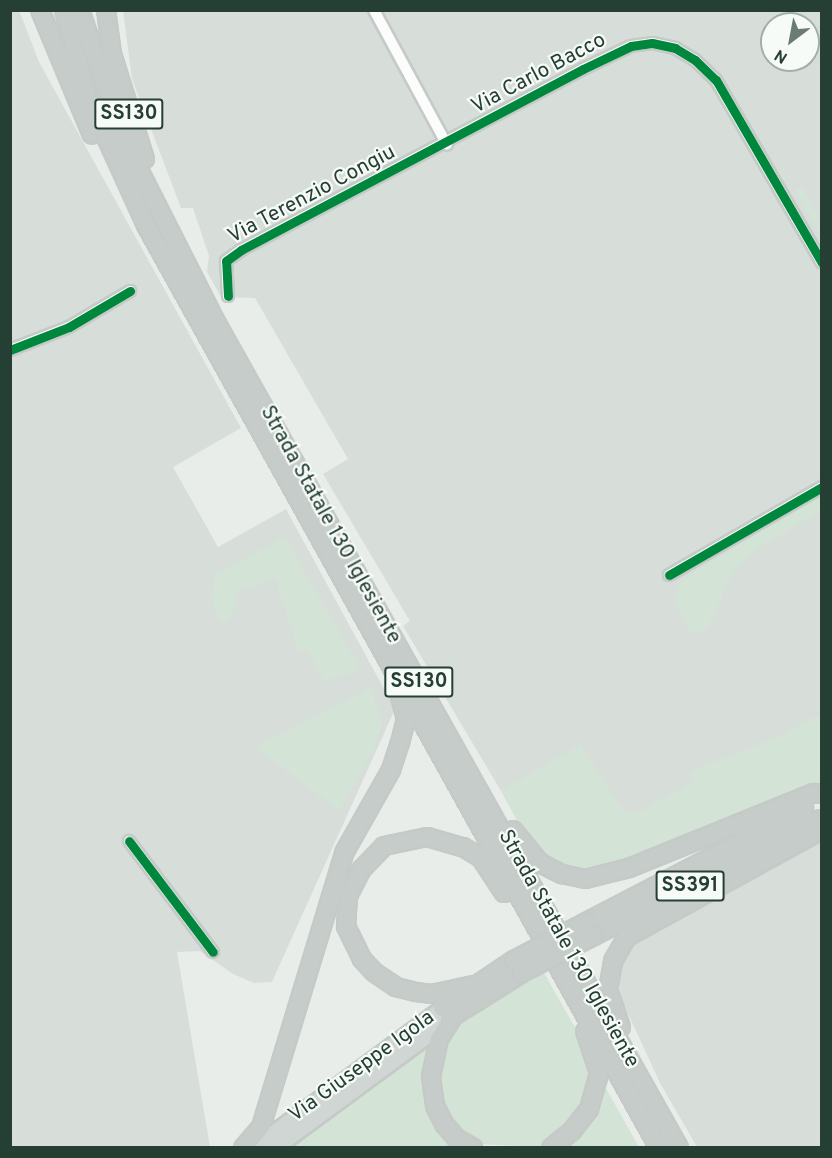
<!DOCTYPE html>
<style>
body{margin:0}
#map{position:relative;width:832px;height:1158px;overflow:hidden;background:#e8edea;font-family:Overpass,sans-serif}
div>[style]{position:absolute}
.built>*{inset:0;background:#d7ded9}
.green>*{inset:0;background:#d3e4d6}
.roads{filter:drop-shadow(2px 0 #c5cac7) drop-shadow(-2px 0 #c5cac7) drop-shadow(0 2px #c5cac7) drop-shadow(0 -2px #c5cac7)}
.minor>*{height:10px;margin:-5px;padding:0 5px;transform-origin:5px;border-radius:5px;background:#fcfcfc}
.primary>*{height:15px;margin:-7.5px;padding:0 7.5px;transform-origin:7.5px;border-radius:7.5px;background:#d0d6d4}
.trunk>*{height:16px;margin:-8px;padding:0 8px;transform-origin:8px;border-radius:8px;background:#c6ccca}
.bridges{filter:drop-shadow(2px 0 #c3cbc8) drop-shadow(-2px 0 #c3cbc8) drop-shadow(0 2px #c3cbc8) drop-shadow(0 -2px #c3cbc8)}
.trunk-bridge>*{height:16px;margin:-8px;padding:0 8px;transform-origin:8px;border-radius:8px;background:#c6ccca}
.cycleway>*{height:9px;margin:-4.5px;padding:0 4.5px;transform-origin:4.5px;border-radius:4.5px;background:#00873e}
span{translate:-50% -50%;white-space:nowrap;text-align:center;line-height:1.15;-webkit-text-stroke:4.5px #f7fbf8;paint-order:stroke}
.shield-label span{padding:2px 4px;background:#f7fbf8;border:2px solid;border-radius:4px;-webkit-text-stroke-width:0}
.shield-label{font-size:20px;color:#263f35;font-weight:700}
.street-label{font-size:21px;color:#263f35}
.frame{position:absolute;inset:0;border:12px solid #263f35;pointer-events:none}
.north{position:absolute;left:760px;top:12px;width:60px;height:60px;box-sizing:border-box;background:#f7fbf8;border:2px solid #a3b0aa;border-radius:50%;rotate:212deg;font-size:16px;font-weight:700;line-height:24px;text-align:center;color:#263f35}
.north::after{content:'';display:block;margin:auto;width:21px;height:27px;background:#6a7c74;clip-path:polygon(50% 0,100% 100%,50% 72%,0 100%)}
</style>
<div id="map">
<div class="built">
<div style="clip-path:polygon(19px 10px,39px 62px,241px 428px,173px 467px,218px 547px,286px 509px,395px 709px,272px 982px,254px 983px,233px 974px,200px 951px,177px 952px,210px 1147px,11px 1147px,10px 11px)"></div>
<div style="clip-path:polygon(evenodd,123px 11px,821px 11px,821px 760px,600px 853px,501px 791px,403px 626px,410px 621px,323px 474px,348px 459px,255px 298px,221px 297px,207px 272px,209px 256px,193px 208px,181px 208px,132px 79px,123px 11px,772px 24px,808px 24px,808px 60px,772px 60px,772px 24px)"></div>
<div style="clip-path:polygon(821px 835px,821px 1147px,697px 1147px,660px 1083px,620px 996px,618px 970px,626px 949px,638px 937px,774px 867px)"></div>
</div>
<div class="green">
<div style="clip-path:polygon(801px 186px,821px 221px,821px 236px,796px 190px)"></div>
<div style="clip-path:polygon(821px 495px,821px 511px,754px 550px,734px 570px,707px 628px,703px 632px,690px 631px,674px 599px,683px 579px)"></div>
<div style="clip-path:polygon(285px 538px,360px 669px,324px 681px,308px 650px,299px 651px,275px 578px,238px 592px,232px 615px,224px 624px,216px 614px,212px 598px,216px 574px)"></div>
<div style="clip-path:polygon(370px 689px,382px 722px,374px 748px,339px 810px,255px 747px)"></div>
<div style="clip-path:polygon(821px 714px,821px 784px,608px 868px,582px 871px,549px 861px,528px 841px,501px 791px,580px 745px,621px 808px,630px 813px,644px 810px,694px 781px,691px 772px,783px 735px)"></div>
<div style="clip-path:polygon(544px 973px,584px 1043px,590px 1066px,590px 1082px,580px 1115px,551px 1142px,537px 1147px,477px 1144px,459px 1134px,447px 1120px,439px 1098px,439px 1056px,445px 1042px,455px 1029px,493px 1002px)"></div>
<div style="clip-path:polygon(431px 1040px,422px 1085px,427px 1110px,435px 1127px,456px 1147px,287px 1148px)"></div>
<div style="clip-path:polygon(603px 1083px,639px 1147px,565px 1148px,588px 1125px)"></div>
</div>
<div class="roads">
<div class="minor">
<div style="left:374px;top:10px;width:153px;rotate:61.6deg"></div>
<div style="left:228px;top:296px;width:35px;rotate:-93deg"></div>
<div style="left:226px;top:261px;width:19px;rotate:-36deg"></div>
<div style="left:241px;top:250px;width:387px;rotate:-27.9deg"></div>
<div style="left:583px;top:69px;width:53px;rotate:-25.6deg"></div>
<div style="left:631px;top:46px;width:21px;rotate:-8deg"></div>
<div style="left:652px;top:43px;width:24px;rotate:12deg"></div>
<div style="left:675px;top:48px;width:23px;rotate:31deg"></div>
<div style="left:695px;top:60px;width:29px;rotate:44deg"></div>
<div style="left:716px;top:80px;width:211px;rotate:59.9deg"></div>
<div style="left:10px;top:350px;width:63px;rotate:-21.3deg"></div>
<div style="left:69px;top:327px;width:71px;rotate:-30.5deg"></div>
<div style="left:669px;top:575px;width:177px;rotate:-29.9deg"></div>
<div style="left:129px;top:841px;width:139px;rotate:52.9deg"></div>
</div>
<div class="primary">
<div style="left:253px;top:1148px;width:235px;rotate:-36.5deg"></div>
<div style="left:274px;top:1148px;width:217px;rotate:-36.4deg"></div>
</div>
<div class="trunk">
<div style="left:40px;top:10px;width:135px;rotate:67.4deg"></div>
<div style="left:64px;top:10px;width:93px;rotate:74.5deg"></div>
<div style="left:89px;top:100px;width:140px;rotate:65.5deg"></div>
<div style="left:147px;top:227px;width:1054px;rotate:60.93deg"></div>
<div style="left:80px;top:10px;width:139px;rotate:71.2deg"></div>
<div style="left:125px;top:142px;width:204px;rotate:63.2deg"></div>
<div style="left:217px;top:324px;width:945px;rotate:60.72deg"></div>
<div style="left:106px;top:10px;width:44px;rotate:82.2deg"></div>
<div style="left:112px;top:54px;width:110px;rotate:72.6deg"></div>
<div style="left:513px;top:830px;width:43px;rotate:50.7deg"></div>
<div style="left:540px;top:863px;width:25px;rotate:27deg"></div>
<div style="left:562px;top:874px;width:24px;rotate:12deg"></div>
<div style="left:585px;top:879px;width:45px;rotate:-14deg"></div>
<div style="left:629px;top:868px;width:200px;rotate:-22.1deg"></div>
<div style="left:814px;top:793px;width:8px;rotate:7deg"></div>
<div style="left:586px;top:922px;width:246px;rotate:-27.4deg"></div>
<div style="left:594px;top:936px;width:255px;rotate:-27.3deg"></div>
<div style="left:473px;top:985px;width:42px;rotate:167.6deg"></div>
<div style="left:432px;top:994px;width:16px;rotate:-173deg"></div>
<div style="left:416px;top:992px;width:21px;rotate:-166deg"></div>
<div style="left:396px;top:987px;width:27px;rotate:-146deg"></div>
<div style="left:374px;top:972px;width:18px;rotate:-133deg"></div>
<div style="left:362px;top:959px;width:37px;rotate:-116deg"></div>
<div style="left:346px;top:926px;width:30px;rotate:-86deg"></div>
<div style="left:348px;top:896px;width:29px;rotate:-63deg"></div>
<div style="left:361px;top:870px;width:33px;rotate:-46deg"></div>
<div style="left:384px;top:846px;width:44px;rotate:-11.8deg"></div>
<div style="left:427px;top:837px;width:37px;rotate:16deg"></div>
<div style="left:463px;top:847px;width:21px;rotate:31deg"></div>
<div style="left:481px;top:858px;width:42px;rotate:56.7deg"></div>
<div style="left:442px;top:1008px;width:87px;rotate:-33.7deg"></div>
<div style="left:454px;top:1015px;width:28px;rotate:122deg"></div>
<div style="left:439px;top:1039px;width:39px;rotate:102deg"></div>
<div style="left:431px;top:1077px;width:29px;rotate:82deg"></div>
<div style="left:435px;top:1106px;width:20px;rotate:63deg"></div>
<div style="left:444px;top:1124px;width:18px;rotate:49deg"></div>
<div style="left:456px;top:1138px;width:20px;rotate:30deg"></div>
<div style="left:449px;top:1019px;width:86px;rotate:-32.2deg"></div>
<div style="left:621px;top:1027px;width:39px;rotate:-109deg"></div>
<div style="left:608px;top:990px;width:29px;rotate:-80deg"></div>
<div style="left:613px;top:961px;width:28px;rotate:-60deg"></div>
<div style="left:627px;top:937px;width:222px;rotate:-28.8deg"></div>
<div style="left:243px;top:1148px;width:28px;rotate:-49deg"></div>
<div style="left:261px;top:1127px;width:286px;rotate:-73.1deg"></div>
<div style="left:344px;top:853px;width:95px;rotate:-60.5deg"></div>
<div style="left:391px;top:770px;width:28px;rotate:-72deg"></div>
<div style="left:400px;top:743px;width:25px;rotate:-76deg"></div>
<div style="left:406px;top:719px;width:34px;rotate:-105deg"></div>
<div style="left:551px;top:1148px;width:27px;rotate:-39deg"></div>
<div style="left:572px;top:1131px;width:28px;rotate:-52deg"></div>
<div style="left:589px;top:1109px;width:37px;rotate:-74deg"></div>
<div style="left:599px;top:1073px;width:44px;rotate:-108.4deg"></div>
</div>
</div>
<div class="bridges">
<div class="trunk-bridge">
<div style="left:514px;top:960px;width:81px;rotate:-27.8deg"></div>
<div style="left:522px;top:973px;width:81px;rotate:-27.2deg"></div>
</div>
</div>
<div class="cycleway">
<div style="left:228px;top:296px;width:35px;rotate:-93deg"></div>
<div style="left:226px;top:261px;width:19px;rotate:-36deg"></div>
<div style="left:241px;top:250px;width:387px;rotate:-27.9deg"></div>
<div style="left:583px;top:69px;width:53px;rotate:-25.6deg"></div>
<div style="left:631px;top:46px;width:21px;rotate:-8deg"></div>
<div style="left:652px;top:43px;width:24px;rotate:12deg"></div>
<div style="left:675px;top:48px;width:23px;rotate:31deg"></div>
<div style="left:695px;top:60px;width:29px;rotate:44deg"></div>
<div style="left:716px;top:80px;width:211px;rotate:59.9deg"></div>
<div style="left:10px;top:350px;width:63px;rotate:-21.3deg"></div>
<div style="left:69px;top:327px;width:71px;rotate:-30.5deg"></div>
<div style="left:669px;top:575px;width:177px;rotate:-29.9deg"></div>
<div style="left:129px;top:841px;width:139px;rotate:52.9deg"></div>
</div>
<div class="shield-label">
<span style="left:129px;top:114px">SS130</span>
<span style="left:419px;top:682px">SS130</span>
<span style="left:690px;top:886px">SS391</span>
</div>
<div class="street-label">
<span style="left:539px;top:74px;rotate:-28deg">Via Carlo Bacco</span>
<span style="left:312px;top:195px;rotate:-28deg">Via Terenzio Congiu</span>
<span style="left:330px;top:525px;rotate:61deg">Strada Statale 130 Iglesiente</span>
<span style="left:568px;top:949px;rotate:61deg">Strada Statale 130 Iglesiente</span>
<span style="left:362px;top:1067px;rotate:-36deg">Via Giuseppe Igola</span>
</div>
<div class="frame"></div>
<div class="north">N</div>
</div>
